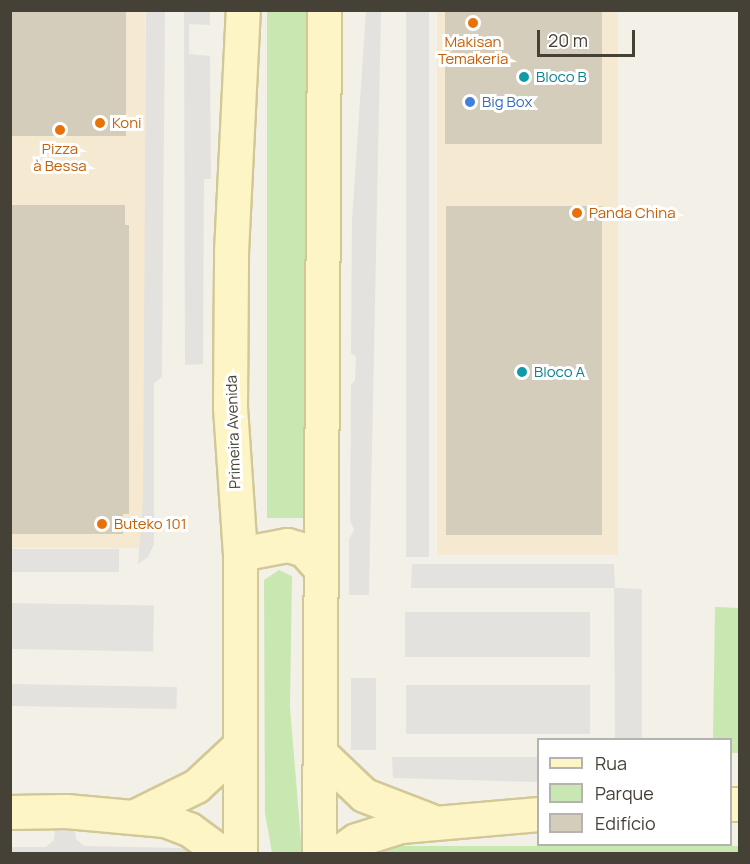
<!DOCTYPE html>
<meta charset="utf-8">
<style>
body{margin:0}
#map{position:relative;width:750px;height:864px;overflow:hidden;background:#f3f0e7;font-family:Manrope,sans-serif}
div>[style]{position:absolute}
.commercial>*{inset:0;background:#f5e9d2;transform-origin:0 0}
.green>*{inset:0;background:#c9e7b0;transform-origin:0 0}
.parking>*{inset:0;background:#e4e2df;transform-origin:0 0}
.building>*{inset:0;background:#d4cdbc;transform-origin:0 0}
.roads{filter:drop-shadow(2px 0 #d2c897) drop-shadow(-2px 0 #d2c897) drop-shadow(0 2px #d2c897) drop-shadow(0 -2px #d2c897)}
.secondary>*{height:33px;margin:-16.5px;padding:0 16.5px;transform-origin:16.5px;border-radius:16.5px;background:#fef5c6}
.dots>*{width:16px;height:16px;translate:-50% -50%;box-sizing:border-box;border:3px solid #fff;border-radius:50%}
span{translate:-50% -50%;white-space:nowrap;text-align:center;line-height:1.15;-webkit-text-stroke:6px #fff;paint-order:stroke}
.food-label{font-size:15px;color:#c56008}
.left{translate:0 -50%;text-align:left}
.culture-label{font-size:15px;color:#0d838f}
.shop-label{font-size:15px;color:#366cbe}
.street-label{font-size:15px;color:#464136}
.frame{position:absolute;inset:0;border:12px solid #464136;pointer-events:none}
.legend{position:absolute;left:537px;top:738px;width:195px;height:108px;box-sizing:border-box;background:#fff;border:2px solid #b5b3af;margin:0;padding:8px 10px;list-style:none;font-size:18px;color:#464136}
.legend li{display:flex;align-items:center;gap:12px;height:30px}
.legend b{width:30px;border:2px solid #b5b3af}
.scale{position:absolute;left:537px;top:30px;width:98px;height:27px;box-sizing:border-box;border:3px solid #464136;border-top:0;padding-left:8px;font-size:18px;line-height:21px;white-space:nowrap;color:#464136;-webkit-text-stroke:4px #fff;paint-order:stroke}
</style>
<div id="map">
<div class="commercial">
<div style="left:10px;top:11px;width:135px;height:537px"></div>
<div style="left:437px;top:11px;width:181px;height:544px"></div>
</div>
<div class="green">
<div style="left:267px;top:11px;width:42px;height:507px"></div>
<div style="clip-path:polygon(279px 570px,292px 576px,290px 707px,302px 853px,272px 853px,265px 813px,264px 580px)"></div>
<div style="clip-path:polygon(715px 607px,739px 608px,739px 753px,731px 753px,730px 740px,713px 739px)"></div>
<div style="left:372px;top:846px;width:368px;height:8px"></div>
</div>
<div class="parking">
<div style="clip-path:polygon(165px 11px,162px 377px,154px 383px,154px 544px,148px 557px,138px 564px,143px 500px,146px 11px)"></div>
<div style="clip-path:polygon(184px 11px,210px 11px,210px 25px,189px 24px,189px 54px,210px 56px,211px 179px,204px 179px,203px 364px,185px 365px)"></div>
<div style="clip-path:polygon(366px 11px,381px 11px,369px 595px,349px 595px,349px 539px,354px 530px,350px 520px,351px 384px,355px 381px,356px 357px,351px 353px,352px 220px)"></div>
<div style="left:406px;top:11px;width:23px;height:546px"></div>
<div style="left:119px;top:549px;width:23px;height:108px;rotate:90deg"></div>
<div style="clip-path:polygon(412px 564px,614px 564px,615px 588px,642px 589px,642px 739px,615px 739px,614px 588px,411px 588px)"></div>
<div style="left:11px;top:603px;width:143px;height:46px;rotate:1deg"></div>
<div style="left:405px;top:612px;width:185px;height:45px"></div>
<div style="left:351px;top:678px;width:25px;height:72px"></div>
<div style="left:11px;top:684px;width:166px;height:22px;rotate:1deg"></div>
<div style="left:590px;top:685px;width:49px;height:184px;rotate:90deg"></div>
<div style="clip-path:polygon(392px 757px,538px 757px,538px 782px,393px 778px)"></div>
<div style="clip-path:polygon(55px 830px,75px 830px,76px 839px,84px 846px,180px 848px,199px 854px,11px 854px,11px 847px,46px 847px,54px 840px)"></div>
</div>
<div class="building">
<div style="left:10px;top:10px;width:116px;height:126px"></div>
<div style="left:445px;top:10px;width:157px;height:134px"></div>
<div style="clip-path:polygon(10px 205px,125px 205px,125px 225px,129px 225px,129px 514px,123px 514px,123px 534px,10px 534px)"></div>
<div style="left:446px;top:206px;width:156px;height:329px"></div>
</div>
<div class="roads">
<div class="secondary">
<div style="left:240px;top:554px;width:48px;rotate:-10.8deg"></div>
<div style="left:287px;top:545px;width:18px;rotate:16deg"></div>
<div style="left:304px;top:550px;width:24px;rotate:48deg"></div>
<div style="left:321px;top:754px;width:59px;rotate:43.6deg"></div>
<div style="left:364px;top:795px;width:70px;rotate:21deg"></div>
<div style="left:730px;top:804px;width:10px"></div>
<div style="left:10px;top:812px;width:56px;rotate:-1deg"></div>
<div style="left:66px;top:811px;width:99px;rotate:5.2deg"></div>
<div style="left:165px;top:820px;width:26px;rotate:21deg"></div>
<div style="left:189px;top:829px;width:42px;rotate:36.3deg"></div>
<div style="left:137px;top:815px;width:66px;rotate:-26.2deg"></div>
<div style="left:196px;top:786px;width:57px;rotate:-42.9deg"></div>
<div style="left:240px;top:854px;width:300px;rotate:-90deg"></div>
<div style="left:240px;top:554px;width:147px;rotate:-93.9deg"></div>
<div style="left:230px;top:407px;width:155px;rotate:-89.6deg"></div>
<div style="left:231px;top:252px;width:242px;rotate:-87.2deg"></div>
<div style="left:319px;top:854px;width:844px;rotate:-89.66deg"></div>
<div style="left:336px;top:854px;width:24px;rotate:-35deg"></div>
<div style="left:356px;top:840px;width:47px;rotate:-17.3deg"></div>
<div style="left:401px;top:826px;width:138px;rotate:-5deg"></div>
</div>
</div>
<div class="dots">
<div style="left:473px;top:23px;background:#e8710a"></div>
<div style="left:524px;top:77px;background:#0f9aa8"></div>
<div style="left:470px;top:102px;background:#3f7fe0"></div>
<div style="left:100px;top:123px;background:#e8710a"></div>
<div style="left:60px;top:130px;background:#e8710a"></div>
<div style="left:577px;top:213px;background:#e8710a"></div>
<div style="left:522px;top:372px;background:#0f9aa8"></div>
<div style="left:102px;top:524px;background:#e8710a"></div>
</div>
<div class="food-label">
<span style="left:473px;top:50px">Makisan<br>Temakeria</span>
<span class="left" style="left:112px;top:123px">Koni</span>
<span style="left:60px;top:157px">Pizza<br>à Bessa</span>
<span class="left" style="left:589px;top:213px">Panda China</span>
<span class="left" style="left:114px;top:524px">Buteko 101</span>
</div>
<div class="culture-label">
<span class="left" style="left:536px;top:77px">Bloco B</span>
<span class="left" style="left:534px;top:372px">Bloco A</span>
</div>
<div class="shop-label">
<span class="left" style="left:482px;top:102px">Big Box</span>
</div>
<div class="street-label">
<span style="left:233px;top:432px;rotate:-92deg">Primeira Avenida</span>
</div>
<div class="frame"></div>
<ul class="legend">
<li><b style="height:8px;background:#fef5c6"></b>Rua</li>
<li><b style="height:16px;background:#c9e7b0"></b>Parque</li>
<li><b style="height:16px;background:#d4cdbc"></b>Edifício</li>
</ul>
<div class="scale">20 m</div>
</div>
